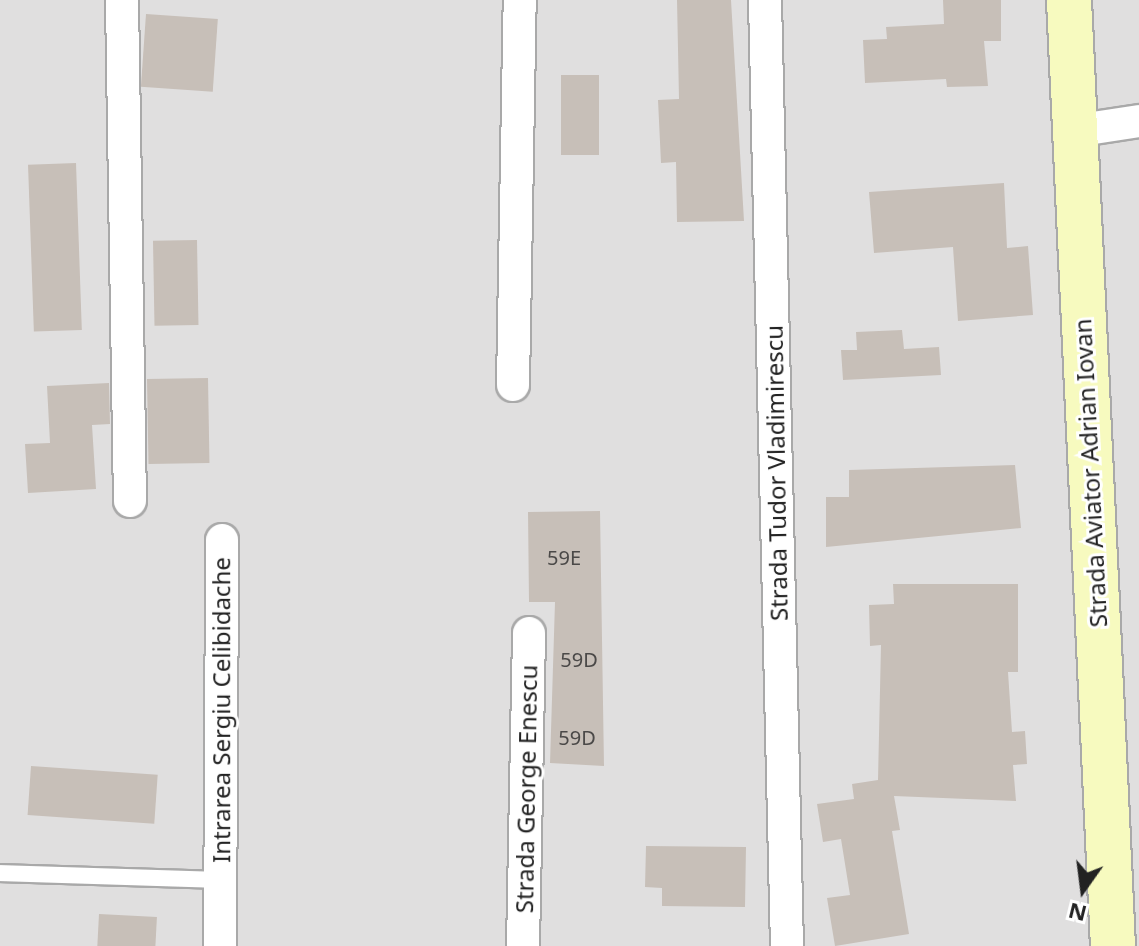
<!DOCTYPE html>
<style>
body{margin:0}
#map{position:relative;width:1139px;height:946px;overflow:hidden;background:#f2efe9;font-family:"Noto Sans",sans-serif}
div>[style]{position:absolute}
.residential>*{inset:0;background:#e0dfdf;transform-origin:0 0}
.building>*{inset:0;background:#c7bfb8;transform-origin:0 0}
.roads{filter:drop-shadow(2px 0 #a9a9a9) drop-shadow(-2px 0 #a9a9a9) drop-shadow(0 2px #a9a9a9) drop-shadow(0 -2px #a9a9a9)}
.lane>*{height:16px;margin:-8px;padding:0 8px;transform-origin:8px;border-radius:8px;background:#fff}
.street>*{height:32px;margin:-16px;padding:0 16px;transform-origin:16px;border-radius:16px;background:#fff}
.secondary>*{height:44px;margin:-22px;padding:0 22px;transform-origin:22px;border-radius:22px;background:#f7fabf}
span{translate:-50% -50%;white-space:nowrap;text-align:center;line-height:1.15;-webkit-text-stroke:6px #fff;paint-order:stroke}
.number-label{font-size:20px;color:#4b4948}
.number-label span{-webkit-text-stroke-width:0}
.street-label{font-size:24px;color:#222}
.north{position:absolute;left:1043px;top:850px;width:80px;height:80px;-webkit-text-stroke:6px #fff;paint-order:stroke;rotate:194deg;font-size:22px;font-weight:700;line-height:32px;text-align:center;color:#222}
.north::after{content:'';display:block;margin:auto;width:28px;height:36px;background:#222;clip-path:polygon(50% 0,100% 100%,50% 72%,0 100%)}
</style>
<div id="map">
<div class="residential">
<div style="left:0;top:0;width:1139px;height:946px"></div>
</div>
<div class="building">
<div style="clip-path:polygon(677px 0,731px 0,744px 221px,677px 222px,676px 162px,661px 163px,658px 100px,679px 99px)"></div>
<div style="clip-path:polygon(943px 0,1001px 0,1001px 41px,984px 41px,988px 86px,947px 87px,946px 79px,865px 83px,863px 40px,887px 39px,886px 27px,944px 24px)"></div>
<div style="left:146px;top:14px;width:72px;height:73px;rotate:4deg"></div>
<div style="left:599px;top:75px;width:80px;height:38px;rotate:90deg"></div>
<div style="left:76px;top:163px;width:167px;height:48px;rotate:88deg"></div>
<div style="clip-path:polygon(1004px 183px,1007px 248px,1028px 246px,1033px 315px,958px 321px,953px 247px,874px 253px,869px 192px)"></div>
<div style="left:197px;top:240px;width:85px;height:44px;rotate:89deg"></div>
<div style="clip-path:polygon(902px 330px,904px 349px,939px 347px,941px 375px,843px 380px,841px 350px,857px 350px,856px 332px)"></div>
<div style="left:208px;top:378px;width:85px;height:61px;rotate:89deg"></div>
<div style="clip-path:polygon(109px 383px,110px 424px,92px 425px,96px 489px,28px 493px,25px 444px,50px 443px,47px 386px)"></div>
<div style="clip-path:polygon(1015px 465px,1021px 528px,826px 547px,826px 497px,849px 497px,849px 470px)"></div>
<div style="clip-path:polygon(600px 511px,604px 766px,550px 763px,555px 602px,529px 602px,528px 512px)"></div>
<div style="clip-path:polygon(893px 584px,1018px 584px,1018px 672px,1008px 672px,1012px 732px,1025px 731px,1027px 764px,1013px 765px,1016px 801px,894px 796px,900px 830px,892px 831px,909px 934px,835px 946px,827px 898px,850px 895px,841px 839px,823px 842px,817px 804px,854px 799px,852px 784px,878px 780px,881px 645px,870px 646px,869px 605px,894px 604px)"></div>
<div style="left:31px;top:766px;width:127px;height:49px;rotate:4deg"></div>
<div style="clip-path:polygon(646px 846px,746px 847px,745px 907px,662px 906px,662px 888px,645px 887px)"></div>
<div style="left:99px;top:914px;width:58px;height:32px;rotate:3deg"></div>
</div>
<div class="roads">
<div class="lane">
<div style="left:0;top:873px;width:221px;rotate:1.8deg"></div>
</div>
<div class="street">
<div style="left:122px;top:0;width:501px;rotate:89.09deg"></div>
<div style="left:765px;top:0;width:946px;rotate:88.67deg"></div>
<div style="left:1074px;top:131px;width:66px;rotate:-8.7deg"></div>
<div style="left:513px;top:385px;width:385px;rotate:-89deg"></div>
<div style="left:220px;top:946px;width:406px;rotate:-89.7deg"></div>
<div style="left:523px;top:946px;width:313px;rotate:-88.9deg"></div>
</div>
<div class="secondary">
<div style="left:1069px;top:0;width:947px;rotate:87.34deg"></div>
</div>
</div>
<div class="number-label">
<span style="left:564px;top:557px">59E</span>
<span style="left:579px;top:659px">59D</span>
<span style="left:577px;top:737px">59D</span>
</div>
<div class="street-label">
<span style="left:776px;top:473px;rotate:-91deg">Strada Tudor Vladimirescu</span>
<span style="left:1090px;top:473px;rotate:-93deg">Strada Aviator Adrian Iovan</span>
<span style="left:221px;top:710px;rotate:-90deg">Intrarea Sergiu Celibidache</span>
<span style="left:526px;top:789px;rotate:-89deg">Strada George Enescu</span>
</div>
<div class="north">N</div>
</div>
